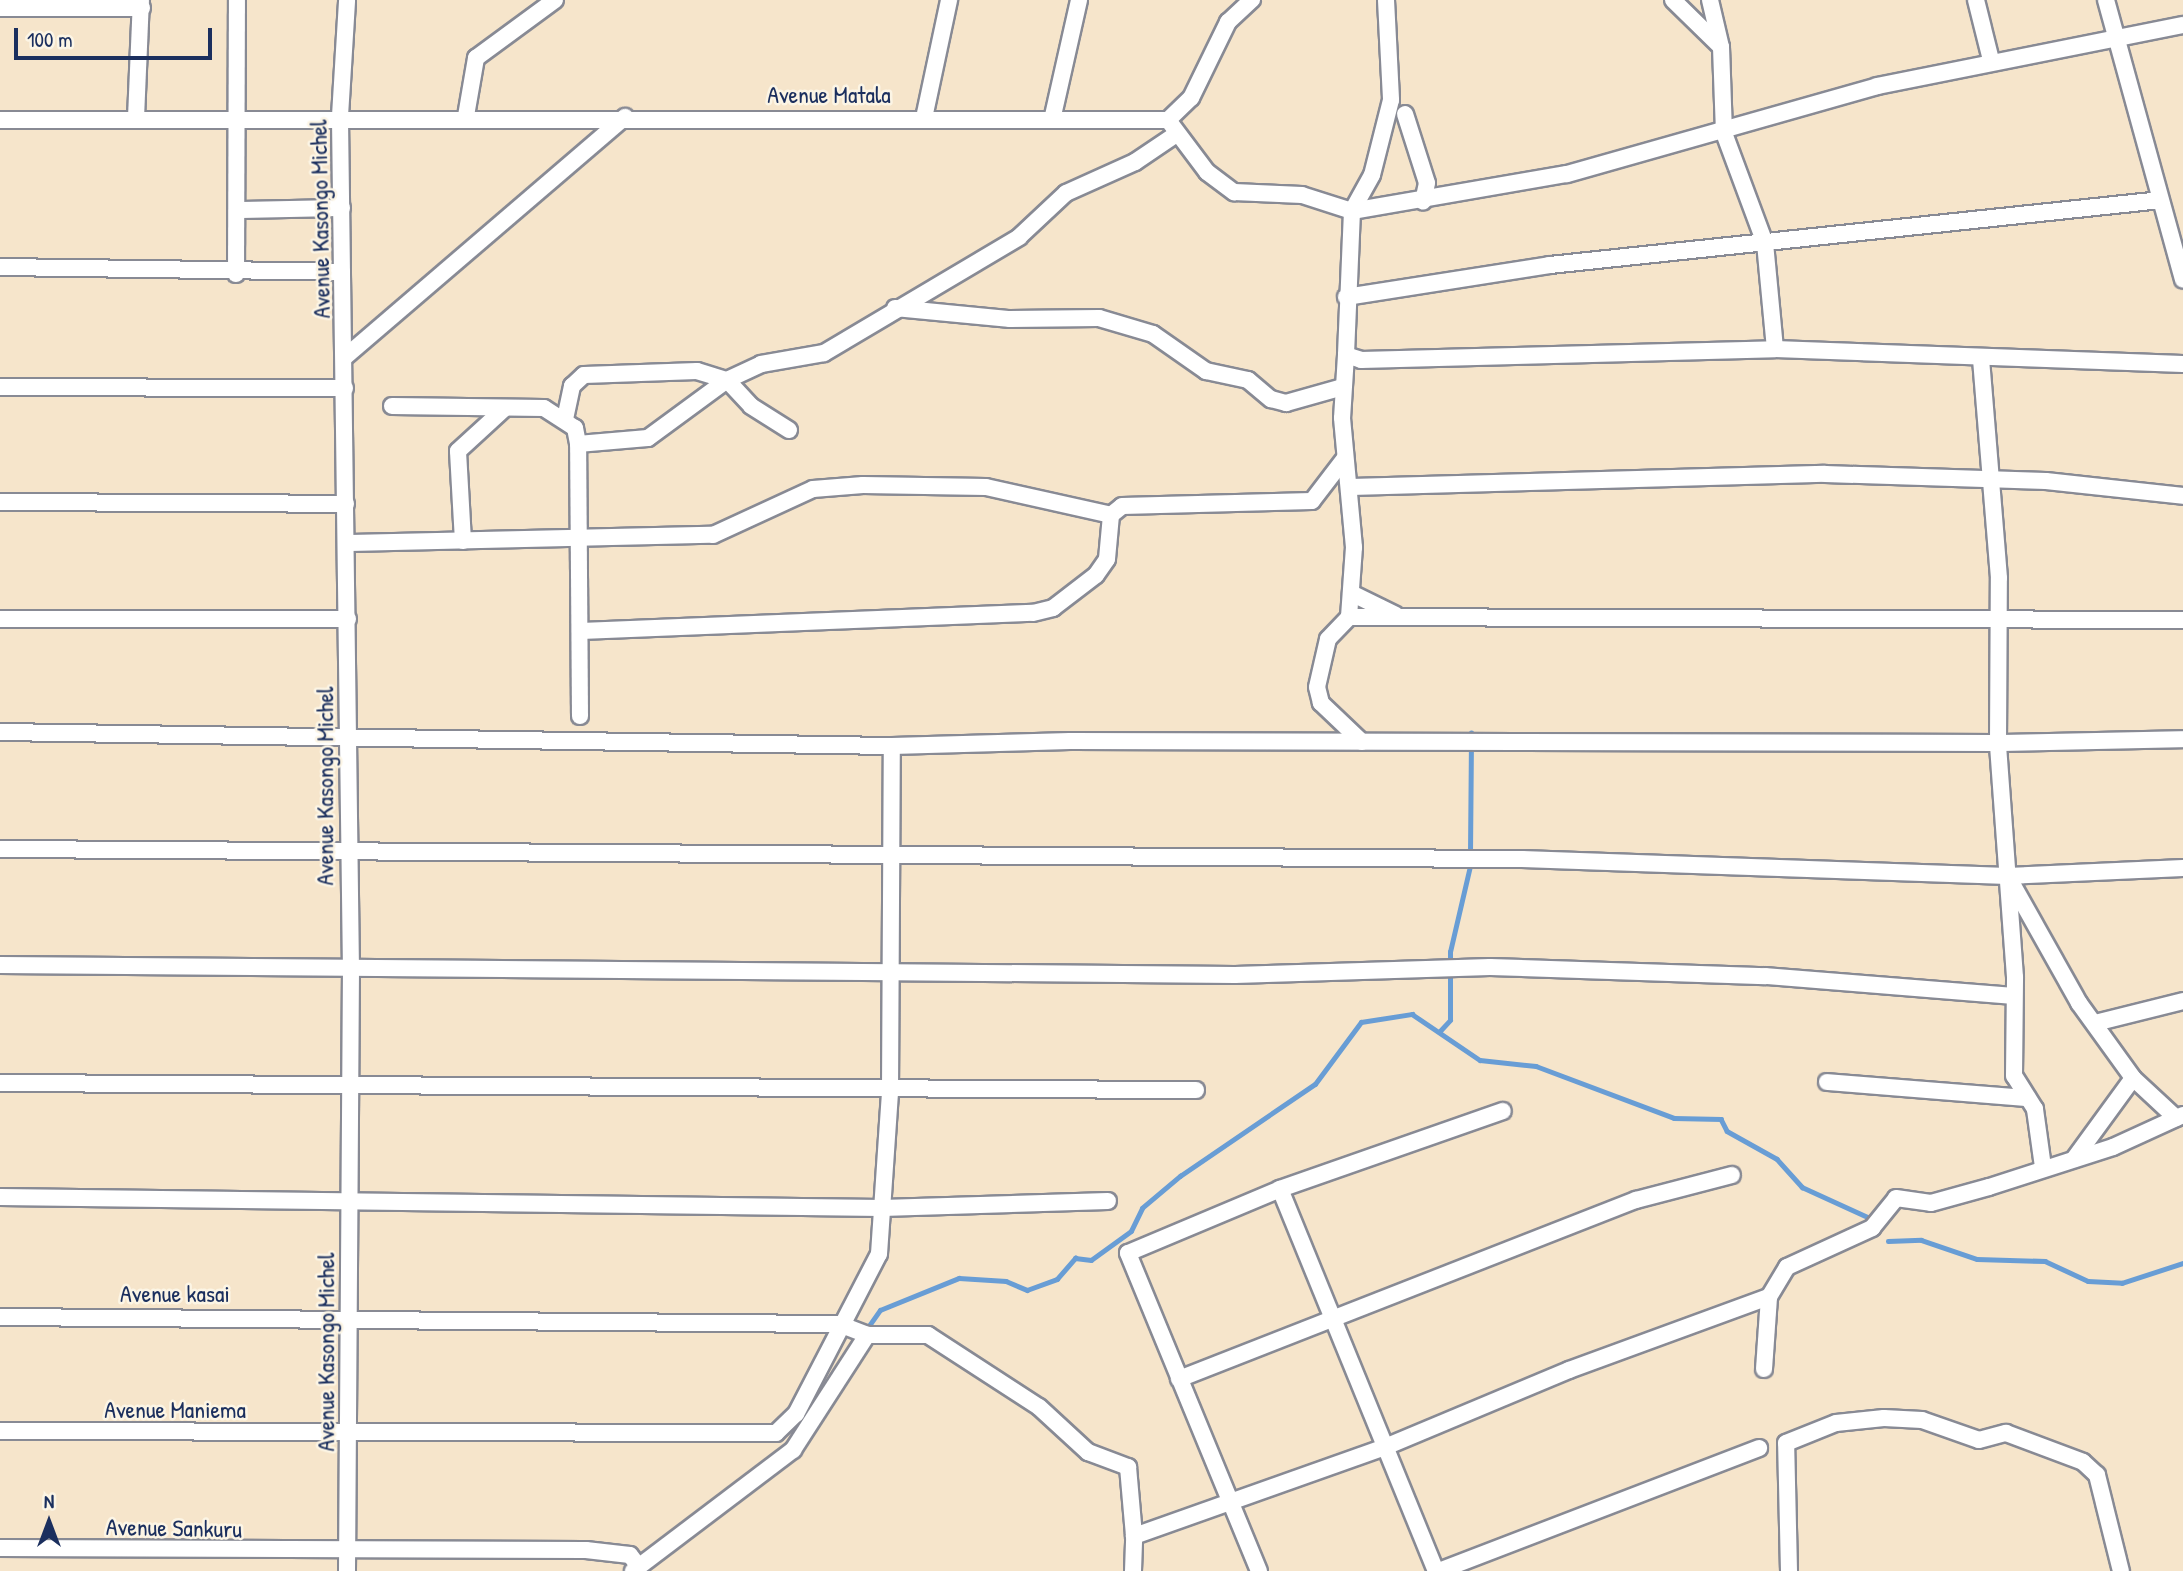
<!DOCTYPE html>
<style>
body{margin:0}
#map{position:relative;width:2183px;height:1571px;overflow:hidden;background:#f6e5cb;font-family:"Patrick Hand",sans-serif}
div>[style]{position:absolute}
.stream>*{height:4.5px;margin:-2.25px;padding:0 2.25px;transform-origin:2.25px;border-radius:2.25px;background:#689dd5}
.roads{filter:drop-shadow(2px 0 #888a94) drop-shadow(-2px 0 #888a94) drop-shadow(0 2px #888a94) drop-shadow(0 -2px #888a94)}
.street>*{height:16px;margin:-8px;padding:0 8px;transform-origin:8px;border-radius:8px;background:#fff}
span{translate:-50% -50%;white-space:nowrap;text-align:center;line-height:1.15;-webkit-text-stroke:5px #fcf5e5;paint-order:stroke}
.street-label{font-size:24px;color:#1b2f5e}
.north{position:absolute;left:14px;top:1487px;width:70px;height:70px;-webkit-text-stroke:5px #fcf5e5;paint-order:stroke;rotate:0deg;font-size:19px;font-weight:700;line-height:28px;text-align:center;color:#1b2f5e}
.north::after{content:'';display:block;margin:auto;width:24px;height:32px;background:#1b2f5e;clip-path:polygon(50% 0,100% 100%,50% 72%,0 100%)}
.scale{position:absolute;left:14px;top:28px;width:198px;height:32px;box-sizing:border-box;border:4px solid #1b2f5e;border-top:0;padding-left:9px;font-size:21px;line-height:24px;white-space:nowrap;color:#1b2f5e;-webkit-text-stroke:5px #fcf5e5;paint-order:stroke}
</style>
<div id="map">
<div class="stream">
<div style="left:1470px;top:853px;width:120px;rotate:-89.5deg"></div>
<div style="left:1439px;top:1032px;width:16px;rotate:-47deg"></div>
<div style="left:1450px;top:1020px;width:68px;rotate:-90deg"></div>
<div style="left:1450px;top:952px;width:92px;rotate:-76.9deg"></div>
<div style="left:1888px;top:1241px;width:33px;rotate:-2deg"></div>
<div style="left:1921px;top:1240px;width:59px;rotate:18.7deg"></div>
<div style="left:1977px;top:1259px;width:68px;rotate:1.7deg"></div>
<div style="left:2045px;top:1261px;width:47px;rotate:24.9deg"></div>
<div style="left:2088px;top:1281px;width:34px;rotate:3deg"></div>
<div style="left:2122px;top:1283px;width:64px;rotate:-18.2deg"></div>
<div style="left:866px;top:1330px;width:24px;rotate:-55deg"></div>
<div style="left:880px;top:1310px;width:85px;rotate:-22.1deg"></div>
<div style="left:959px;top:1278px;width:47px;rotate:3.7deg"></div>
<div style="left:1006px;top:1281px;width:23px;rotate:23deg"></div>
<div style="left:1027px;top:1290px;width:32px;rotate:-20deg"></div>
<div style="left:1057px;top:1279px;width:28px;rotate:-49deg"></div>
<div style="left:1075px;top:1258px;width:16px;rotate:7deg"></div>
<div style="left:1091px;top:1260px;width:49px;rotate:-35.9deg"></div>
<div style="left:1131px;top:1231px;width:25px;rotate:-64deg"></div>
<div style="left:1142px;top:1208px;width:50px;rotate:-40.1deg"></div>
<div style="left:1180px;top:1176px;width:163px;rotate:-34.3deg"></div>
<div style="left:1315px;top:1084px;width:77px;rotate:-53.4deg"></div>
<div style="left:1361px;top:1022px;width:52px;rotate:-8.9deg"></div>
<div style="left:1412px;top:1014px;width:82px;rotate:34.1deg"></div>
<div style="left:1480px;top:1060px;width:56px;rotate:6.1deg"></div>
<div style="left:1536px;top:1066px;width:147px;rotate:20.6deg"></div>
<div style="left:1674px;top:1118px;width:47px;rotate:1.2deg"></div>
<div style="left:1721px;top:1119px;width:13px;rotate:63deg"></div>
<div style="left:1727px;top:1131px;width:57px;rotate:29.2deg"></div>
<div style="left:1777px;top:1159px;width:38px;rotate:48deg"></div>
<div style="left:1802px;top:1187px;width:79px;rotate:24.6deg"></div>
</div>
<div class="roads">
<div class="street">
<div style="left:1386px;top:0;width:100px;rotate:87.1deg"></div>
<div style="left:1391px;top:100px;width:77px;rotate:104.2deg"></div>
<div style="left:1372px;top:175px;width:41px;rotate:119.1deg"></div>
<div style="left:1352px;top:211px;width:144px;rotate:92.4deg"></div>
<div style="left:1346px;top:355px;width:16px;rotate:18deg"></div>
<div style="left:1361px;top:360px;width:414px;rotate:-1.5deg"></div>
<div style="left:1775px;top:349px;width:408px;rotate:2.1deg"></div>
<div style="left:1673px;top:0;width:67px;rotate:44.4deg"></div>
<div style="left:1710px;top:0;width:48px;rotate:76.8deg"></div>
<div style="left:1721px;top:47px;width:86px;rotate:88deg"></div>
<div style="left:1724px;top:133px;width:117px;rotate:69.6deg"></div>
<div style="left:1765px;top:243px;width:106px;rotate:84.6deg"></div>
<div style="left:1976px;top:0;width:62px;rotate:76deg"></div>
<div style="left:2106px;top:0;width:290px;rotate:74.6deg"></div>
<div style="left:0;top:8px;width:142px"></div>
<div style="left:1405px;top:114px;width:72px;rotate:72.3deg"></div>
<div style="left:1427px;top:183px;width:19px;rotate:102deg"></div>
<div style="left:466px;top:116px;width:59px;rotate:-80.2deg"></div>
<div style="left:476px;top:58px;width:98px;rotate:-36.3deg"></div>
<div style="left:136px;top:118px;width:118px;rotate:-87.6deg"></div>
<div style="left:924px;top:118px;width:121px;rotate:-78deg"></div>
<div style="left:0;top:120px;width:1168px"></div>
<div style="left:1168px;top:120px;width:32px;rotate:-44deg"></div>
<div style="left:1191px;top:98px;width:85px;rotate:-64deg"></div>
<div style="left:1228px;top:22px;width:33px;rotate:-43deg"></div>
<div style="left:1052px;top:120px;width:123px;rotate:-77.3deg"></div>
<div style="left:1168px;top:120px;width:65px;rotate:53.1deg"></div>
<div style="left:1207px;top:172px;width:34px;rotate:37deg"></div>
<div style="left:1234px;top:192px;width:68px;rotate:2.5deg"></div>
<div style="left:1302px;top:195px;width:52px;rotate:17.7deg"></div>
<div style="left:1352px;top:211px;width:218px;rotate:-9.8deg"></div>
<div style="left:1567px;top:174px;width:322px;rotate:-15.8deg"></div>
<div style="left:1877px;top:86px;width:312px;rotate:-11.3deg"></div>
<div style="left:237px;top:210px;width:105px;rotate:-1.1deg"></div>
<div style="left:0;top:267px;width:342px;rotate:0.8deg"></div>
<div style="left:236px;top:274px;width:274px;rotate:-89.8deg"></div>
<div style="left:1346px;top:297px;width:206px;rotate:-8.9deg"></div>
<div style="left:1550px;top:265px;width:614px;rotate:-6.07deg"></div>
<div style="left:895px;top:308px;width:116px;rotate:5.5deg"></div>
<div style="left:1010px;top:319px;width:89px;rotate:-0.6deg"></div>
<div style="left:1099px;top:318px;width:56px;rotate:16.5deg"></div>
<div style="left:1153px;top:334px;width:65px;rotate:34.9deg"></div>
<div style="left:1206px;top:371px;width:43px;rotate:12.1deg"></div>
<div style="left:1248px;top:380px;width:30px;rotate:40deg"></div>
<div style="left:1271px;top:399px;width:16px;rotate:15deg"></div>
<div style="left:1286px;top:403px;width:59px;rotate:-15.7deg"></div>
<div style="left:1346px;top:355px;width:63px;rotate:93.6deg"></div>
<div style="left:1342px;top:418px;width:130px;rotate:84.7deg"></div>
<div style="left:1354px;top:547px;width:70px;rotate:94.1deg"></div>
<div style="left:345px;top:357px;width:369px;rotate:-40.6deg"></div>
<div style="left:0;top:387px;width:345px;rotate:0.2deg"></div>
<div style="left:392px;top:406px;width:152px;rotate:0.8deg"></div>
<div style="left:544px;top:408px;width:37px;rotate:33deg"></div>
<div style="left:575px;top:428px;width:16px;rotate:79deg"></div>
<div style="left:565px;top:419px;width:34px;rotate:-78deg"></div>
<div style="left:572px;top:386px;width:16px;rotate:-43deg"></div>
<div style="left:584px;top:375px;width:113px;rotate:-2deg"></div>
<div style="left:697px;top:371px;width:31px;rotate:17deg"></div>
<div style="left:727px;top:380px;width:35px;rotate:47deg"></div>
<div style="left:751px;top:406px;width:45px;rotate:32.3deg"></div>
<div style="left:1351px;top:487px;width:474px;rotate:-1.6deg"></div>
<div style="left:1825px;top:474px;width:221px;rotate:1.8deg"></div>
<div style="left:2046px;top:481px;width:138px;rotate:6.2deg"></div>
<div style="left:0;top:502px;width:346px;rotate:0.3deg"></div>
<div style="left:463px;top:541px;width:90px;rotate:-93.2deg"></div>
<div style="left:458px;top:451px;width:62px;rotate:-42.4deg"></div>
<div style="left:347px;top:543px;width:366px;rotate:-1.3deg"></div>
<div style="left:713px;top:535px;width:110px;rotate:-24.7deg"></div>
<div style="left:813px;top:489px;width:50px;rotate:-4.6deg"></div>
<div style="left:863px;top:485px;width:123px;rotate:0.9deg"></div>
<div style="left:986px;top:487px;width:128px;rotate:12.6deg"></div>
<div style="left:1351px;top:593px;width:50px;rotate:26.1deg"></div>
<div style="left:0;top:619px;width:348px"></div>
<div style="left:581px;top:631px;width:452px;rotate:-2.3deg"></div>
<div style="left:1033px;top:613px;width:21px;rotate:-14deg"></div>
<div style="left:1053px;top:608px;width:54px;rotate:-37.5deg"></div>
<div style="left:1096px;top:575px;width:19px;rotate:-55deg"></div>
<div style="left:1107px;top:559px;width:44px;rotate:-84.8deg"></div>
<div style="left:1111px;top:515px;width:14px;rotate:-39deg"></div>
<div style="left:1122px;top:506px;width:190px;rotate:-1.5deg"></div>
<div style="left:1312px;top:501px;width:54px;rotate:-52.5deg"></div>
<div style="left:580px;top:716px;width:272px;rotate:-90.4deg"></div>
<div style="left:578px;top:444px;width:70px;rotate:-4.9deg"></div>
<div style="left:648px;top:438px;width:98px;rotate:-36.3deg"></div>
<div style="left:727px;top:380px;width:38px;rotate:-25deg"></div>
<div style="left:761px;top:364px;width:64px;rotate:-9.9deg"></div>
<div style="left:824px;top:353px;width:227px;rotate:-30.7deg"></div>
<div style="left:1019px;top:237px;width:64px;rotate:-43.1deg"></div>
<div style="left:1066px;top:193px;width:76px;rotate:-24.2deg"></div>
<div style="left:1135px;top:162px;width:48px;rotate:-34deg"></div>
<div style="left:0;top:732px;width:892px;rotate:0.9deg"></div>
<div style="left:1362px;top:742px;width:57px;rotate:-136.4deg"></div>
<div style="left:1321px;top:703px;width:16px;rotate:-104deg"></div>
<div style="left:1317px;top:687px;width:49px;rotate:-77.1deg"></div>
<div style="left:1328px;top:639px;width:30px;rotate:-46deg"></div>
<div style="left:1349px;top:617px;width:834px;rotate:0.21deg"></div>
<div style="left:0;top:849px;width:1522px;rotate:0.38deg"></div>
<div style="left:1522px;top:859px;width:486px;rotate:2deg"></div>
<div style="left:2008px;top:876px;width:175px;rotate:-2.6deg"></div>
<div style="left:2010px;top:880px;width:141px;rotate:60.7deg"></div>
<div style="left:2079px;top:1003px;width:92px;rotate:54.2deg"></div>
<div style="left:2133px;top:1078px;width:59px;rotate:42.9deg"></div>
<div style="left:0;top:965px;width:1235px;rotate:0.46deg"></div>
<div style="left:1235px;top:975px;width:255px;rotate:-1.8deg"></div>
<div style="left:1490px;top:967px;width:276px;rotate:1.9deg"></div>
<div style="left:1766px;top:976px;width:247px;rotate:4.6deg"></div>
<div style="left:2095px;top:1023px;width:91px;rotate:-14deg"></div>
<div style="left:1827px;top:1082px;width:201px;rotate:4.6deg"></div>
<div style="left:0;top:1083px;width:1196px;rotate:0.34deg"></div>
<div style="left:2074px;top:1159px;width:100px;rotate:-53.9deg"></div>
<div style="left:2043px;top:1167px;width:59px;rotate:-97.9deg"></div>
<div style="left:2035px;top:1109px;width:39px;rotate:-122deg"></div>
<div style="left:2014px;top:1076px;width:99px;rotate:-89.4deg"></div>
<div style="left:2015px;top:977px;width:235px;rotate:-94.2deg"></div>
<div style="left:1998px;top:743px;width:185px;rotate:-1.2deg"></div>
<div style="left:1280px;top:1189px;width:413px;rotate:67.8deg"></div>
<div style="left:0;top:1197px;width:882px;rotate:0.71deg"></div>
<div style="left:882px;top:1208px;width:226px;rotate:-1.8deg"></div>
<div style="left:0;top:1317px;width:839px;rotate:0.48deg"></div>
<div style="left:839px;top:1324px;width:30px;rotate:21deg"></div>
<div style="left:867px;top:1335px;width:61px"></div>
<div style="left:928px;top:1335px;width:132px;rotate:33deg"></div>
<div style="left:1039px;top:1407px;width:67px;rotate:42.6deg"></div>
<div style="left:1088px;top:1452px;width:43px;rotate:20.6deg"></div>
<div style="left:1128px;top:1467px;width:69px;rotate:85deg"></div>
<div style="left:1764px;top:1369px;width:72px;rotate:-86deg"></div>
<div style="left:1179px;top:1379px;width:491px;rotate:-21.4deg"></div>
<div style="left:1636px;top:1200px;width:99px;rotate:-14.6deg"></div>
<div style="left:0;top:1431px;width:776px;rotate:0.15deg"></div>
<div style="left:776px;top:1433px;width:28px;rotate:-44deg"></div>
<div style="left:796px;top:1414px;width:180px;rotate:-62.6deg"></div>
<div style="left:879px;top:1254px;width:161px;rotate:-86.1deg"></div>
<div style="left:890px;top:1093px;width:347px;rotate:-89.7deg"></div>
<div style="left:892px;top:746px;width:178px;rotate:-1.6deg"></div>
<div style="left:1070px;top:741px;width:928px;rotate:0.12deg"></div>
<div style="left:1998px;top:743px;width:165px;rotate:-89.7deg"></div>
<div style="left:1999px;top:578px;width:220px;rotate:-94.7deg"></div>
<div style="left:0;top:1548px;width:586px;rotate:0.2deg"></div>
<div style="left:586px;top:1550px;width:44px;rotate:6.5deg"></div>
<div style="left:630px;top:1555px;width:15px;rotate:53deg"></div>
<div style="left:347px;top:1571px;width:600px;rotate:-89.62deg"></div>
<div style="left:351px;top:971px;width:855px;rotate:-90.74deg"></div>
<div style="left:340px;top:116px;width:116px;rotate:-86.5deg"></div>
<div style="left:633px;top:1571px;width:201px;rotate:-37.1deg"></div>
<div style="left:793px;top:1450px;width:137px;rotate:-57.2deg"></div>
<div style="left:1133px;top:1571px;width:35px;rotate:-88deg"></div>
<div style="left:1134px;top:1536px;width:266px;rotate:-19.5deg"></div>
<div style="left:1385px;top:1447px;width:199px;rotate:-22.7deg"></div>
<div style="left:1569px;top:1370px;width:213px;rotate:-20.1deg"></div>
<div style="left:1769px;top:1297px;width:35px;rotate:-59deg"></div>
<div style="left:1787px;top:1267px;width:94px;rotate:-24.6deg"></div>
<div style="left:1872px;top:1228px;width:38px;rotate:-51deg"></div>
<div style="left:1896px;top:1198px;width:35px;rotate:8deg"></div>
<div style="left:1931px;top:1203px;width:60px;rotate:-15.4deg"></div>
<div style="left:1989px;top:1187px;width:130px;rotate:-17.9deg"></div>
<div style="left:2113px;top:1147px;width:77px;rotate:-24.6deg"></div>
<div style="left:1259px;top:1571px;width:344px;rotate:-112.4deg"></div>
<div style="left:1128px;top:1253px;width:165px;rotate:-22.8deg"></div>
<div style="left:1280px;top:1189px;width:236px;rotate:-19.3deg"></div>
<div style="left:1439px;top:1571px;width:343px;rotate:-21deg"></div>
<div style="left:1789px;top:1571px;width:128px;rotate:-91.3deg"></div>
<div style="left:1786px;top:1443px;width:54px;rotate:-21.8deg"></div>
<div style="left:1836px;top:1423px;width:48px;rotate:-5.9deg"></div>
<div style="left:1884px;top:1418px;width:38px;rotate:3deg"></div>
<div style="left:1922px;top:1420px;width:60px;rotate:19.3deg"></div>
<div style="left:1979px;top:1440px;width:28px;rotate:-15deg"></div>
<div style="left:2006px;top:1433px;width:82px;rotate:20.6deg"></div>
<div style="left:2083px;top:1462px;width:19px;rotate:43deg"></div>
<div style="left:2097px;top:1475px;width:99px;rotate:76deg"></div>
</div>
</div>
<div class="street-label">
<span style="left:829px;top:95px">Avenue Matala</span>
<span style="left:320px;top:219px;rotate:-91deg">Avenue Kasongo Michel</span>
<span style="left:325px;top:786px;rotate:-90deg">Avenue Kasongo Michel</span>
<span style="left:175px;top:1294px">Avenue kasai</span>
<span style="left:326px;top:1352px;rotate:-90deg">Avenue Kasongo Michel</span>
<span style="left:175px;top:1410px">Avenue Maniema</span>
<span style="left:174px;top:1528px;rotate:1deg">Avenue Sankuru</span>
</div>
<div class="north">N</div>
<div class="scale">100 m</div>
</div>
